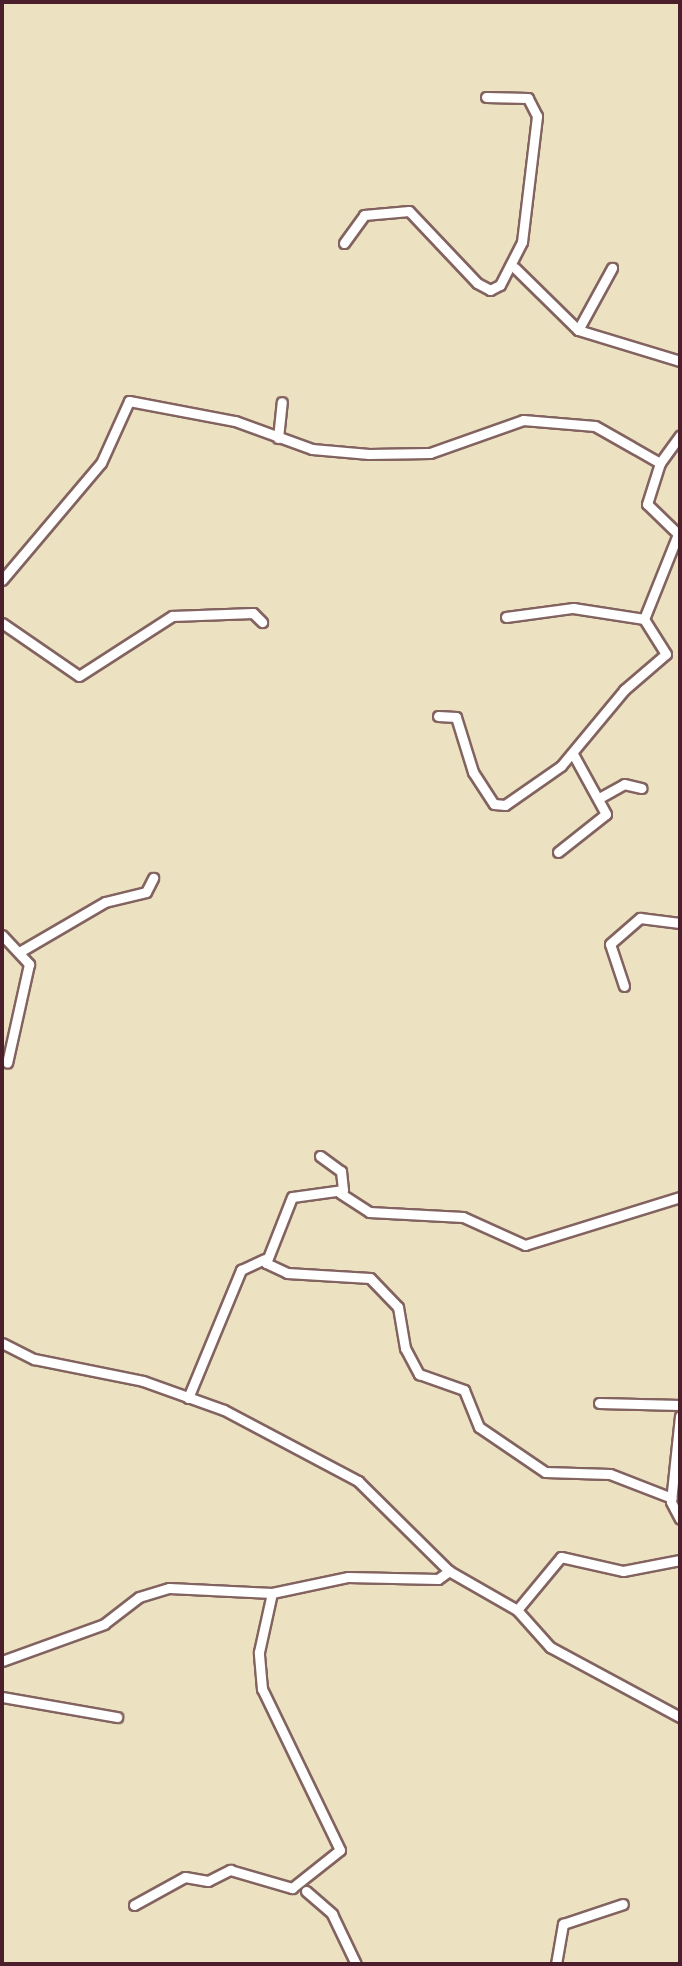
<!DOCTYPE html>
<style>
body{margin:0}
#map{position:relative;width:682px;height:1966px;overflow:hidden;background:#ece2c2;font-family:Mynerve,sans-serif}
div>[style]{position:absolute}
.roads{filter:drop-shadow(2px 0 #836360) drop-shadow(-2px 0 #836360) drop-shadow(0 2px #836360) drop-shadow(0 -2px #836360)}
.street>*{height:9px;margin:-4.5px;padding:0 4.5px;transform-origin:4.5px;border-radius:4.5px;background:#fff}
span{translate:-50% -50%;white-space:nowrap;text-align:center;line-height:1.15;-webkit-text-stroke:6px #fdfcf7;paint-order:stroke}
.frame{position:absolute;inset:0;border:4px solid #4a1f2b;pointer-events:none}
</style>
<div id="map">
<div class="roads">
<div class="street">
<div style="left:344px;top:243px;width:34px;rotate:-54deg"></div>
<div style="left:364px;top:215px;width:45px;rotate:-5.1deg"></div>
<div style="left:409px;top:211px;width:99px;rotate:46.6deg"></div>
<div style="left:477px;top:283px;width:15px;rotate:28deg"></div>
<div style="left:490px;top:290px;width:11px;rotate:-27deg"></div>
<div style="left:500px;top:285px;width:48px;rotate:-62.9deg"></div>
<div style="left:522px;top:242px;width:127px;rotate:-83.2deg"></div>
<div style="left:537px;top:116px;width:20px;rotate:-117deg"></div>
<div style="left:528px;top:98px;width:42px;rotate:-178.6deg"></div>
<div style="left:515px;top:268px;width:88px;rotate:44.5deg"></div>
<div style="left:578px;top:330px;width:107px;rotate:16.9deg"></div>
<div style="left:578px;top:330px;width:71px;rotate:-61.3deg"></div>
<div style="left:278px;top:438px;width:36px;rotate:-84deg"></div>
<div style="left:2px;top:580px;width:153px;rotate:-49.8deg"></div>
<div style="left:101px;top:463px;width:68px;rotate:-65.7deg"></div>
<div style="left:129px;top:401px;width:108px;rotate:10.7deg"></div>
<div style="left:235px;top:421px;width:82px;rotate:20deg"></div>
<div style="left:312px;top:449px;width:57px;rotate:5deg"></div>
<div style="left:369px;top:454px;width:61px;rotate:-0.9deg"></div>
<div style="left:430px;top:453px;width:99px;rotate:-19.5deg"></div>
<div style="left:523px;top:420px;width:72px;rotate:4.8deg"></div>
<div style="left:595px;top:426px;width:75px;rotate:29.6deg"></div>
<div style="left:506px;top:617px;width:68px;rotate:-7.7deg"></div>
<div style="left:573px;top:608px;width:72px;rotate:8.8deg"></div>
<div style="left:2px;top:623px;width:93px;rotate:34.5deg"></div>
<div style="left:79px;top:676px;width:111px;rotate:-32.8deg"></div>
<div style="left:172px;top:616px;width:81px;rotate:-2.1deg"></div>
<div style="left:253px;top:613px;width:13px;rotate:45deg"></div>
<div style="left:438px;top:716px;width:18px;rotate:3deg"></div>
<div style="left:456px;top:717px;width:58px;rotate:72.8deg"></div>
<div style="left:473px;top:772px;width:38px;rotate:57deg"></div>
<div style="left:494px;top:804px;width:11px;rotate:5deg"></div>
<div style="left:505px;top:805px;width:68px;rotate:-34.9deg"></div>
<div style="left:561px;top:766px;width:99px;rotate:-50.3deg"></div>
<div style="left:624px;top:690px;width:55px;rotate:-40.6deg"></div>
<div style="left:666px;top:654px;width:41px;rotate:-122.2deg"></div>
<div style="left:644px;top:619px;width:92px;rotate:-68.2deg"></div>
<div style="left:678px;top:534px;width:43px;rotate:-135.9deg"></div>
<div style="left:647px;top:504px;width:43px;rotate:-72.4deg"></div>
<div style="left:660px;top:463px;width:34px;rotate:-54deg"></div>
<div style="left:601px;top:797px;width:26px;rotate:-29deg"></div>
<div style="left:624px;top:784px;width:18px;rotate:13deg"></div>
<div style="left:558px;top:852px;width:61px;rotate:-38.4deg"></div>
<div style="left:606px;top:814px;width:68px;rotate:-118.8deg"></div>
<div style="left:2px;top:935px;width:40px;rotate:47deg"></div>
<div style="left:29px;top:964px;width:101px;rotate:102.5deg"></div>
<div style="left:21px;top:951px;width:97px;rotate:-30.3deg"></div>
<div style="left:105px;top:902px;width:42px;rotate:-13.7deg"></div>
<div style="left:146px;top:892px;width:16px;rotate:-63deg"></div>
<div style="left:624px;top:986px;width:44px;rotate:-108.4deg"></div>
<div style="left:610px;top:944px;width:40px;rotate:-41deg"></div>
<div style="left:640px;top:918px;width:40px;rotate:7.1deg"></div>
<div style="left:320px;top:1156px;width:26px;rotate:36deg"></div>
<div style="left:341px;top:1171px;width:19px;rotate:84deg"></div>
<div style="left:343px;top:1190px;width:51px;rotate:172.2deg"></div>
<div style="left:292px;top:1197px;width:71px;rotate:111.5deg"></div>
<div style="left:266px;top:1263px;width:23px;rotate:25deg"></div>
<div style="left:287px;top:1273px;width:83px;rotate:3.4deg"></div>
<div style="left:370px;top:1278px;width:40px;rotate:46deg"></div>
<div style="left:398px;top:1307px;width:42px;rotate:80.3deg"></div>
<div style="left:405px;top:1348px;width:30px;rotate:62deg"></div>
<div style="left:419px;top:1374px;width:48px;rotate:19.6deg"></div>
<div style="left:464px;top:1390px;width:40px;rotate:68deg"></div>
<div style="left:479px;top:1427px;width:80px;rotate:34.3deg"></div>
<div style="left:545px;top:1472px;width:65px;rotate:1.8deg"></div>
<div style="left:610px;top:1474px;width:66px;rotate:21.2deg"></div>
<div style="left:340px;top:1193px;width:35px;rotate:33deg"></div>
<div style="left:369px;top:1212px;width:94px;rotate:3deg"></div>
<div style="left:463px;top:1217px;width:68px;rotate:24.3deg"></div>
<div style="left:525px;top:1245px;width:162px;rotate:-17.2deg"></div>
<div style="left:2px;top:1343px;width:36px;rotate:27deg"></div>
<div style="left:34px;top:1359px;width:111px;rotate:11.4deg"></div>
<div style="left:143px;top:1381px;width:86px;rotate:19.7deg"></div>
<div style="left:224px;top:1410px;width:152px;rotate:27.9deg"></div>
<div style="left:358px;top:1481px;width:128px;rotate:44.7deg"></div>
<div style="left:449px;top:1571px;width:78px;rotate:29.8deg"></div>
<div style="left:517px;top:1610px;width:50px;rotate:48.3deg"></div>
<div style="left:550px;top:1647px;width:148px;rotate:28.3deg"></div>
<div style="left:188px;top:1398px;width:139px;rotate:-67.5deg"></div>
<div style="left:241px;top:1270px;width:26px;rotate:-25deg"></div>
<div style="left:599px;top:1403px;width:81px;rotate:1.4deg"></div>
<div style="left:680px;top:1416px;width:86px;rotate:96deg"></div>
<div style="left:671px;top:1502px;width:19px;rotate:62deg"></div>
<div style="left:517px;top:1610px;width:69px;rotate:-50.3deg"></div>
<div style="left:561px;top:1557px;width:64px;rotate:12.7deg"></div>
<div style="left:623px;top:1571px;width:58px;rotate:-10.9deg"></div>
<div style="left:2px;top:1661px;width:109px;rotate:-19.9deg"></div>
<div style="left:104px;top:1624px;width:44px;rotate:-37.6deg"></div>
<div style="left:139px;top:1597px;width:31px;rotate:-17deg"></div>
<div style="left:169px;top:1588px;width:103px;rotate:2.8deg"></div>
<div style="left:272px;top:1593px;width:78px;rotate:-11.9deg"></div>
<div style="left:348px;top:1577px;width:90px;rotate:1.3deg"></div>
<div style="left:438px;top:1579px;width:14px;rotate:-36deg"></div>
<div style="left:2px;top:1697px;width:117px;rotate:9.9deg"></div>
<div style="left:306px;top:1891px;width:35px;rotate:41deg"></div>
<div style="left:332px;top:1914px;width:55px;rotate:64.4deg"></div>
<div style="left:134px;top:1905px;width:58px;rotate:-28.8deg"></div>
<div style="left:185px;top:1877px;width:23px;rotate:10deg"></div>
<div style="left:208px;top:1881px;width:25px;rotate:-27deg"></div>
<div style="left:230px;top:1870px;width:65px;rotate:16.2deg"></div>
<div style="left:292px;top:1888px;width:61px;rotate:-38.4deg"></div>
<div style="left:340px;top:1850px;width:179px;rotate:-115.8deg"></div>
<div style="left:262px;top:1689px;width:37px;rotate:-95deg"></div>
<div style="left:259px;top:1652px;width:60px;rotate:-77.6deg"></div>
<div style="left:556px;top:1964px;width:41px;rotate:-80.1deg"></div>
<div style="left:563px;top:1924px;width:63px;rotate:-18.4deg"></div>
</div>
</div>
<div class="frame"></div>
</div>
